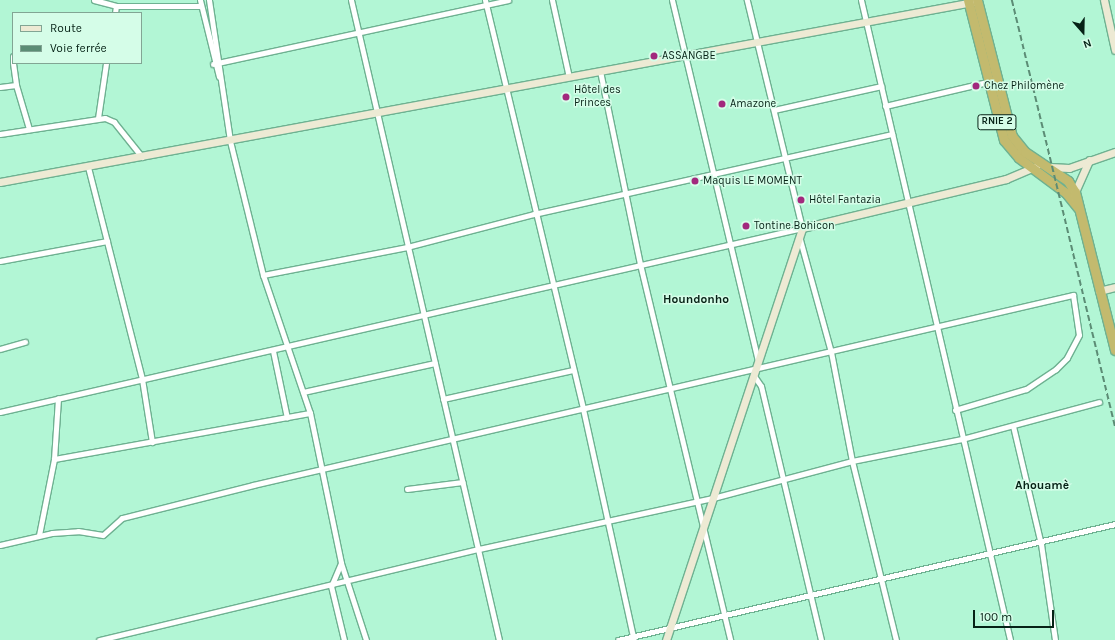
<!DOCTYPE html>
<meta charset="utf-8">
<style>
body{margin:0}
#map{position:relative;width:1115px;height:640px;overflow:hidden;background:#b2f6d5;font-family:Karla,sans-serif}
div>[style]{position:absolute}
.roads{filter:drop-shadow(1px 0 #6eb191) drop-shadow(-1px 0 #6eb191) drop-shadow(0 1px #6eb191) drop-shadow(0 -1px #6eb191)}
.street>*{height:5px;margin:-2.5px;padding:0 2.5px;transform-origin:2.5px;border-radius:2.5px;background:#fff}
.secondary>*{height:7px;margin:-3.5px;padding:0 3.5px;transform-origin:3.5px;border-radius:3.5px;background:#edead4}
.highway>*{height:9px;margin:-4.5px;padding:0 4.5px;transform-origin:4.5px;border-radius:4.5px;background:#c3ba6e}
.rail>*{height:1.5px;margin-top:-0.75px;transform-origin:0;background:repeating-linear-gradient(90deg,#5c8c75 0 6px,transparent 0 9px)}
.dots>*{width:11px;height:11px;translate:-50% -50%;box-sizing:border-box;border:2px solid #d5fde8;border-radius:50%}
span{translate:-50% -50%;white-space:nowrap;text-align:center;line-height:1.15;-webkit-text-stroke:3px #d5fde8;paint-order:stroke}
.shield-label span{padding:1px 3px;background:#d5fde8;border:1px solid;border-radius:3px;-webkit-text-stroke-width:0}
.shield-label{font-size:10px;color:#062216;font-weight:700}
.poi-label{font-size:11px;color:#062216}
.left{translate:0 -50%;text-align:left}
.neighbourhood-label{font-size:12px;color:#062216;font-weight:700}
.legend{position:absolute;left:12px;top:12px;width:130px;height:52px;box-sizing:border-box;background:#d5fde8;border:1px solid #82a594;margin:0;padding:5px 7px;list-style:none;font-size:12px;color:#062216}
.legend li{display:flex;align-items:center;gap:8px;height:20px}
.legend b{width:20px;border:1px solid #82a594}
.north{position:absolute;left:1063px;top:12px;width:40px;height:40px;-webkit-text-stroke:3px #d5fde8;paint-order:stroke;rotate:160deg;font-size:11px;font-weight:700;line-height:16px;text-align:center;color:#062216}
.north::after{content:'';display:block;margin:auto;width:14px;height:18px;background:#062216;clip-path:polygon(50% 0,100% 100%,50% 72%,0 100%)}
.scale{position:absolute;left:973px;top:610px;width:81px;height:18px;box-sizing:border-box;border:2px solid #062216;border-top:0;padding-left:5px;font-size:12px;line-height:14px;white-space:nowrap;color:#062216;-webkit-text-stroke:3px #d5fde8;paint-order:stroke}
</style>
<div id="map">
<div class="roads">
<div class="street">
<div style="left:94px;top:0;width:23px;rotate:15deg"></div>
<div style="left:116px;top:6px;width:85px"></div>
<div style="left:200px;top:0;width:79px;rotate:76.1deg"></div>
<div style="left:209px;top:0;width:143px;rotate:81.5deg"></div>
<div style="left:230px;top:141px;width:138px;rotate:76.2deg"></div>
<div style="left:263px;top:275px;width:146px;rotate:71.2deg"></div>
<div style="left:310px;top:413px;width:153px;rotate:78.3deg"></div>
<div style="left:341px;top:563px;width:81px;rotate:72deg"></div>
<div style="left:351px;top:0;width:657px;rotate:76.98deg"></div>
<div style="left:485px;top:0;width:421px;rotate:76.5deg"></div>
<div style="left:583px;top:409px;width:237px;rotate:77.6deg"></div>
<div style="left:552px;top:0;width:79px;rotate:77.6deg"></div>
<div style="left:672px;top:0;width:371px;rotate:76.6deg"></div>
<div style="left:861px;top:0;width:657px;rotate:76.89deg"></div>
<div style="left:115px;top:13px;width:7px;rotate:-82deg"></div>
<div style="left:13px;top:56px;width:5px;rotate:90deg"></div>
<div style="left:13px;top:63px;width:22px;rotate:82deg"></div>
<div style="left:16px;top:85px;width:46px;rotate:73.5deg"></div>
<div style="left:213px;top:64px;width:302px;rotate:-12.2deg"></div>
<div style="left:600px;top:71px;width:197px;rotate:78.3deg"></div>
<div style="left:640px;top:264px;width:387px;rotate:76.5deg"></div>
<div style="left:0;top:87px;width:16px;rotate:-7deg"></div>
<div style="left:885px;top:106px;width:105px;rotate:-13.2deg"></div>
<div style="left:774px;top:110px;width:110px;rotate:-12.6deg"></div>
<div style="left:98px;top:118px;width:56px;rotate:-81.7deg"></div>
<div style="left:0;top:134px;width:106px;rotate:-8.7deg"></div>
<div style="left:105px;top:118px;width:10px;rotate:24deg"></div>
<div style="left:114px;top:122px;width:45px;rotate:51.3deg"></div>
<div style="left:88px;top:167px;width:219px;rotate:75.7deg"></div>
<div style="left:142px;top:379px;width:64px;rotate:81deg"></div>
<div style="left:799px;top:236px;width:120px;rotate:74.6deg"></div>
<div style="left:831px;top:352px;width:111px;rotate:79.1deg"></div>
<div style="left:852px;top:461px;width:184px;rotate:76.2deg"></div>
<div style="left:0;top:261px;width:109px;rotate:-10.6deg"></div>
<div style="left:263px;top:275px;width:147px;rotate:-11deg"></div>
<div style="left:407px;top:247px;width:131px;rotate:-14.6deg"></div>
<div style="left:534px;top:214px;width:367px;rotate:-12.6deg"></div>
<div style="left:0;top:349px;width:26px;rotate:-16deg"></div>
<div style="left:273px;top:351px;width:68px;rotate:78.2deg"></div>
<div style="left:754px;top:376px;width:12px;rotate:55deg"></div>
<div style="left:761px;top:386px;width:261px;rotate:76.7deg"></div>
<div style="left:303px;top:392px;width:135px;rotate:-12.4deg"></div>
<div style="left:443px;top:399px;width:133px;rotate:-12.6deg"></div>
<div style="left:0;top:412px;width:823px;rotate:-12.92deg"></div>
<div style="left:802px;top:228px;width:235px;rotate:-103.6deg"></div>
<div style="left:1013px;top:426px;width:121px;rotate:76.7deg"></div>
<div style="left:1041px;top:544px;width:97px;rotate:81.7deg"></div>
<div style="left:54px;top:459px;width:260px;rotate:-10.2deg"></div>
<div style="left:407px;top:489px;width:56px;rotate:-7.1deg"></div>
<div style="left:39px;top:535px;width:77px;rotate:-78.8deg"></div>
<div style="left:54px;top:459px;width:61px;rotate:-86.2deg"></div>
<div style="left:0;top:545px;width:53px;rotate:-13deg"></div>
<div style="left:52px;top:533px;width:26px;rotate:-4deg"></div>
<div style="left:78px;top:531px;width:25px;rotate:9deg"></div>
<div style="left:103px;top:535px;width:25px;rotate:-42deg"></div>
<div style="left:122px;top:518px;width:135px;rotate:-14.1deg"></div>
<div style="left:253px;top:485px;width:842px;rotate:-13.05deg"></div>
<div style="left:1073px;top:295px;width:40px;rotate:81.5deg"></div>
<div style="left:1079px;top:335px;width:26px;rotate:118deg"></div>
<div style="left:1067px;top:358px;width:16px;rotate:135deg"></div>
<div style="left:1056px;top:369px;width:36px;rotate:146deg"></div>
<div style="left:1026px;top:389px;width:74px;rotate:163.5deg"></div>
<div style="left:341px;top:563px;width:25px;rotate:113deg"></div>
<div style="left:331px;top:586px;width:56px;rotate:76.5deg"></div>
<div style="left:99px;top:640px;width:391px;rotate:-13.5deg"></div>
<div style="left:479px;top:549px;width:239px;rotate:-12.3deg"></div>
<div style="left:713px;top:498px;width:144px;rotate:-14.9deg"></div>
<div style="left:852px;top:461px;width:112px;rotate:-11.3deg"></div>
<div style="left:962px;top:439px;width:142px;rotate:-15.1deg"></div>
<div style="left:618px;top:640px;width:510px;rotate:-13.14deg"></div>
</div>
<div class="secondary">
<div style="left:1104px;top:0;width:51px;rotate:77.6deg"></div>
<div style="left:1050px;top:167px;width:19px;rotate:3deg"></div>
<div style="left:1069px;top:168px;width:49px;rotate:-19.2deg"></div>
<div style="left:0;top:182px;width:990px;rotate:-10.48deg"></div>
<div style="left:1075px;top:192px;width:35px;rotate:-66deg"></div>
<div style="left:1099px;top:291px;width:16px;rotate:-14deg"></div>
<div style="left:666px;top:640px;width:434px;rotate:-71.7deg"></div>
<div style="left:802px;top:228px;width:210px;rotate:-13.5deg"></div>
<div style="left:1006px;top:179px;width:33px;rotate:-23deg"></div>
</div>
<div class="highway">
<div style="left:968px;top:0;width:145px;rotate:75.6deg"></div>
<div style="left:1004px;top:140px;width:23px;rotate:50deg"></div>
<div style="left:1019px;top:158px;width:59px;rotate:36.7deg"></div>
<div style="left:1066px;top:193px;width:19px;rotate:51deg"></div>
<div style="left:977px;top:0;width:140px;rotate:75.6deg"></div>
<div style="left:1012px;top:136px;width:21px;rotate:51deg"></div>
<div style="left:1025px;top:152px;width:52px;rotate:34deg"></div>
<div style="left:1068px;top:181px;width:13px;rotate:58deg"></div>
<div style="left:1075px;top:192px;width:163px;rotate:75.8deg"></div>
</div>
</div>
<div class="rail">
<div style="left:1012px;top:0;width:439px;rotate:76.4deg"></div>
</div>
<div class="dots">
<div style="left:654px;top:56px;background:#a2287d"></div>
<div style="left:976px;top:86px;background:#a2287d"></div>
<div style="left:566px;top:97px;background:#a2287d"></div>
<div style="left:722px;top:104px;background:#a2287d"></div>
<div style="left:695px;top:181px;background:#a2287d"></div>
<div style="left:801px;top:200px;background:#a2287d"></div>
<div style="left:746px;top:226px;background:#a2287d"></div>
</div>
<div class="shield-label">
<span style="left:997px;top:122px">RNIE 2</span>
</div>
<div class="poi-label">
<span class="left" style="left:662px;top:56px">ASSANGBE</span>
<span class="left" style="left:984px;top:86px">Chez Philomène</span>
<span class="left" style="left:574px;top:97px">Hôtel des<br>Princes</span>
<span class="left" style="left:730px;top:104px">Amazone</span>
<span class="left" style="left:703px;top:181px">Maquis LE MOMENT</span>
<span class="left" style="left:809px;top:200px">Hôtel Fantazia</span>
<span class="left" style="left:754px;top:226px">Tontine Bohicon</span>
</div>
<div class="neighbourhood-label">
<span style="left:696px;top:300px">Houndonho</span>
<span style="left:1042px;top:486px">Ahouamè</span>
</div>
<ul class="legend">
<li><b style="height:5px;background:#edead4"></b>Route</li>
<li><b style="height:5px;background:#5c8c75"></b>Voie ferrée</li>
</ul>
<div class="north">N</div>
<div class="scale">100 m</div>
</div>
